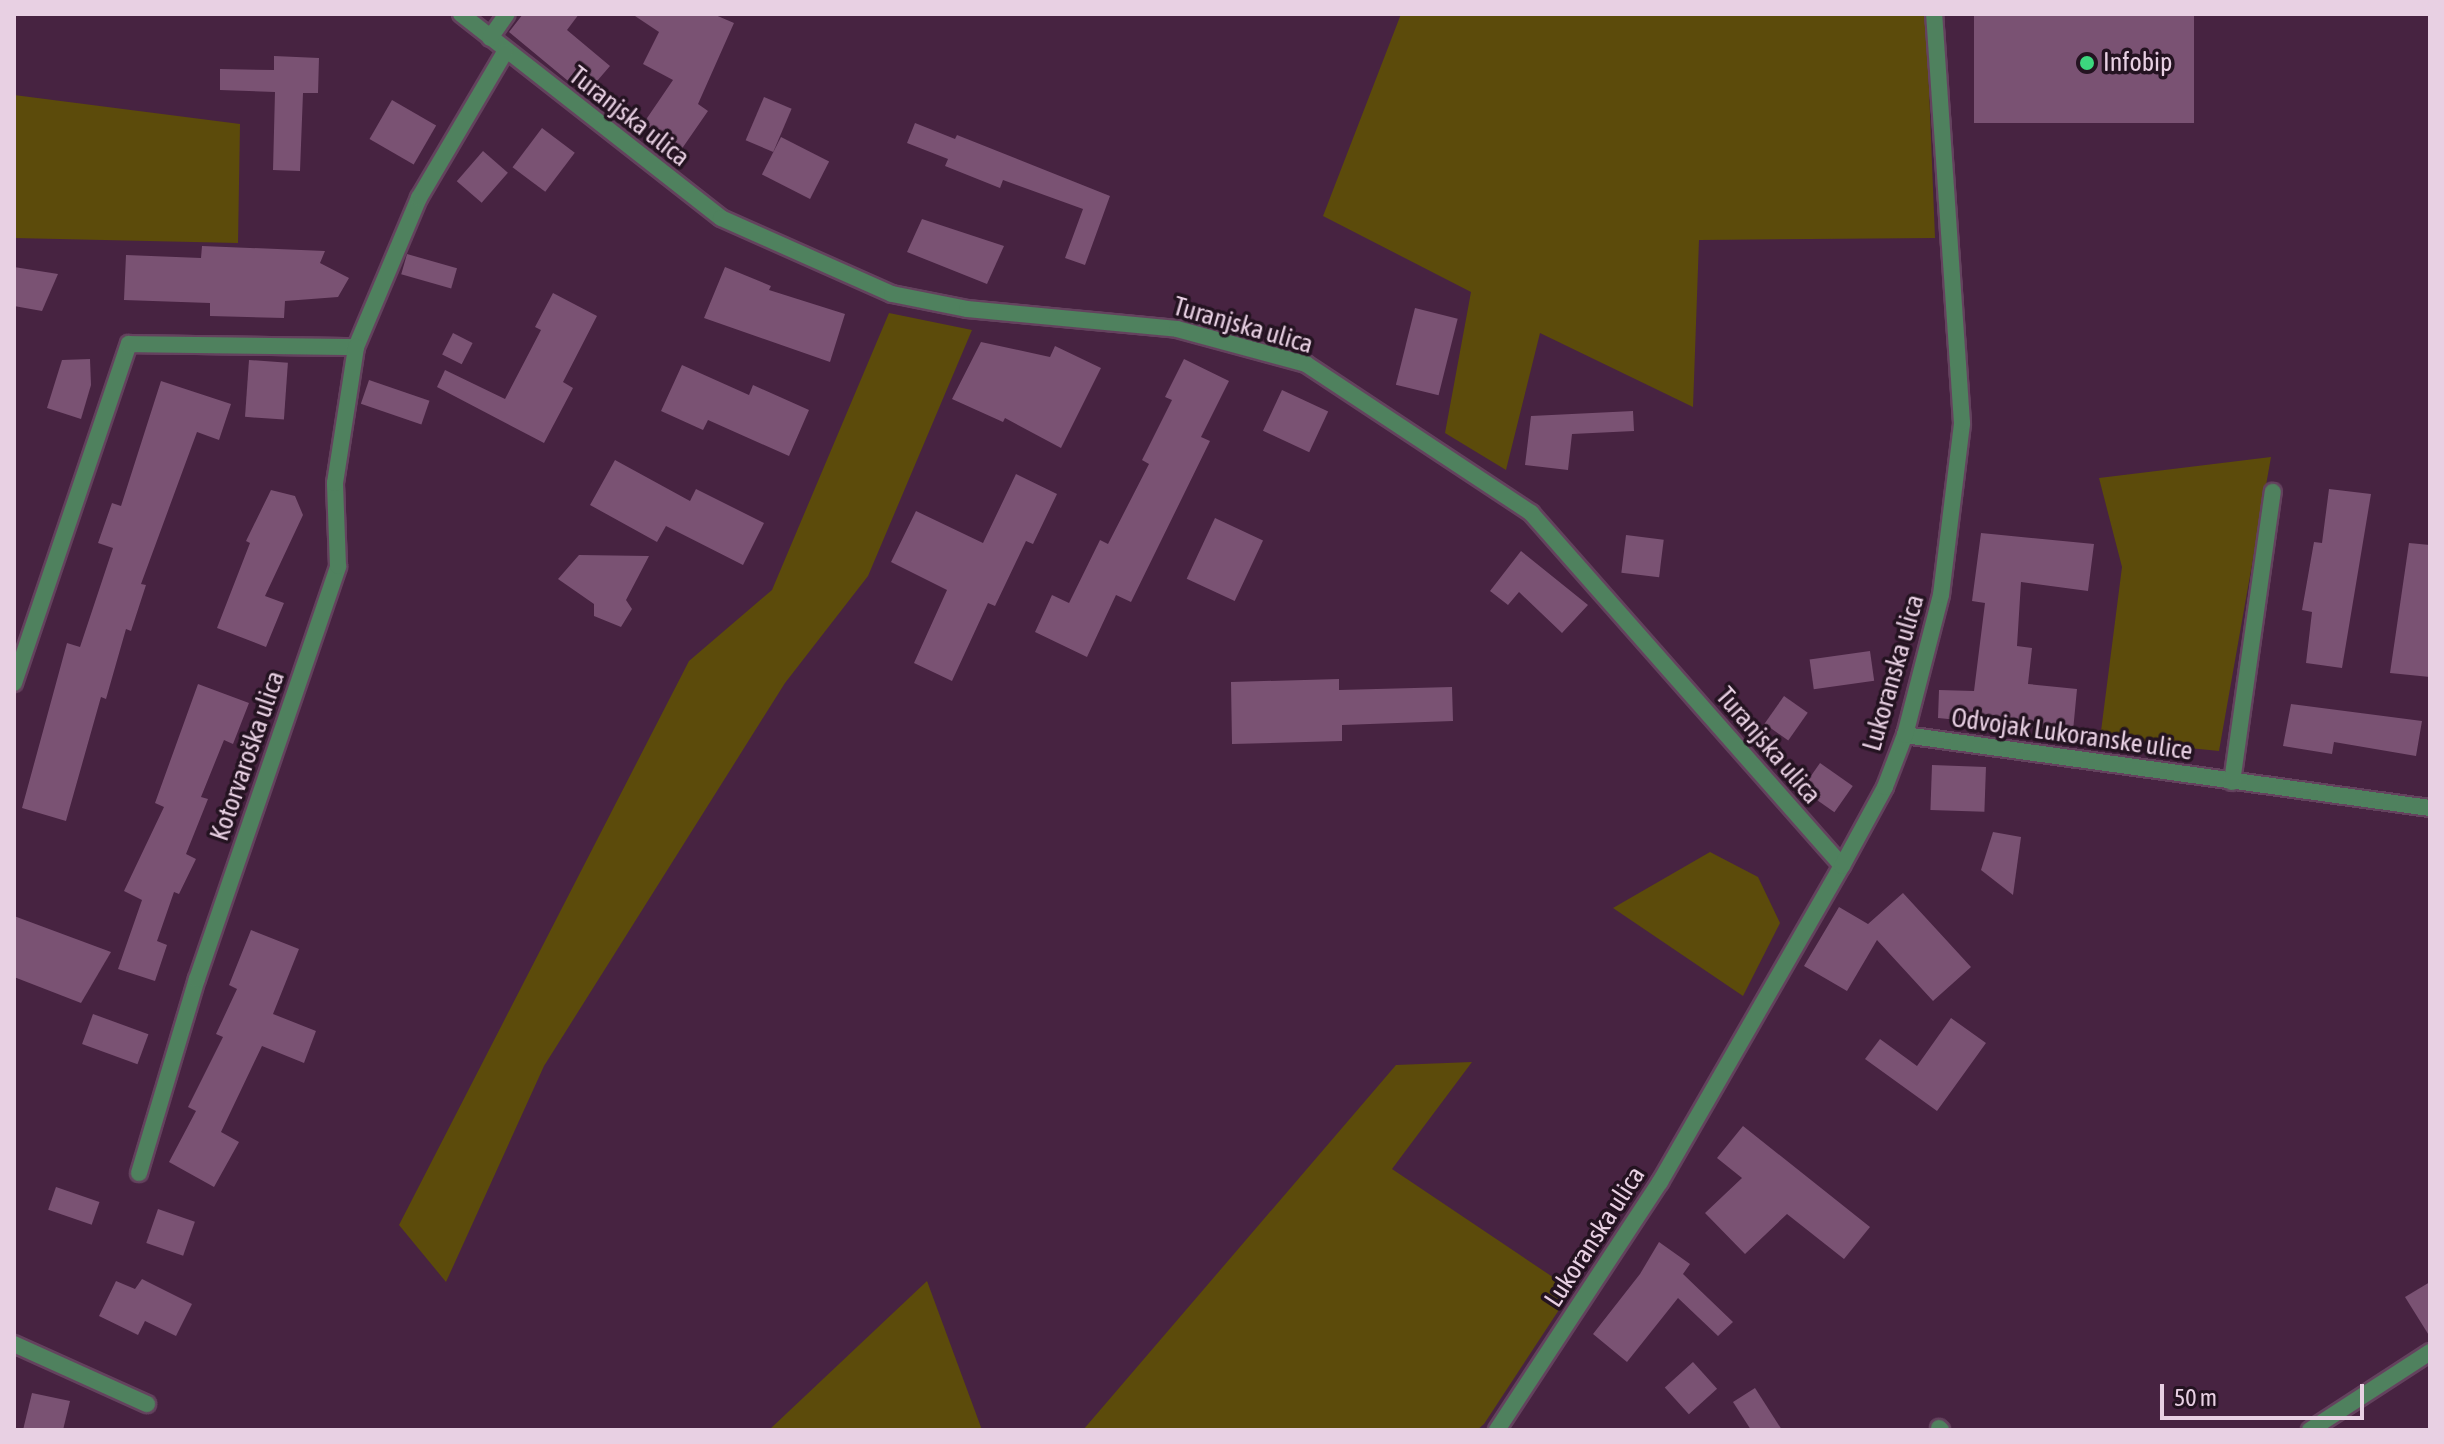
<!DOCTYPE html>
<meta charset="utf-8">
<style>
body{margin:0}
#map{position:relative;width:2444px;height:1444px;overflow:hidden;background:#472341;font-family:"Asap Condensed",sans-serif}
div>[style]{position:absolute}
.green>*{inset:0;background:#5c4b0b}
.building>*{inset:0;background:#7a5273;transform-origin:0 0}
.roads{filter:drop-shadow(2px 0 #64425e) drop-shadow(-2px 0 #64425e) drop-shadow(0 2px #64425e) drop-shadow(0 -2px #64425e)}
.street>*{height:16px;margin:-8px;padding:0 8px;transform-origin:8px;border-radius:8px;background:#4f815e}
.dots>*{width:22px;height:22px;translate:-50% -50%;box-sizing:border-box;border:4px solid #241321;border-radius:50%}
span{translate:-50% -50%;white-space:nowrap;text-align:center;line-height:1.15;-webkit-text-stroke:7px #241321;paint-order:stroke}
.poi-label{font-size:26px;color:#e8d0e3}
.left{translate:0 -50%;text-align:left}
.street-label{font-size:26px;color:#e8d0e3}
.frame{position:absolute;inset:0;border:16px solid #e8d0e3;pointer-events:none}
.scale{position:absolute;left:2160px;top:1384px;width:204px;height:36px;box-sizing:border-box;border:4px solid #e8d0e3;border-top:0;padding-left:10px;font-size:24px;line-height:28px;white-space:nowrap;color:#e8d0e3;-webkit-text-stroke:6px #241321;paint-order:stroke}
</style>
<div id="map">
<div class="green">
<div style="clip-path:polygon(1401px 14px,1926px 14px,1935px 238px,1699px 240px,1693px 407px,1540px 333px,1506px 470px,1445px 433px,1471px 292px,1323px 216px)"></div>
<div style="clip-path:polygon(14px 95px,240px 124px,238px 243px,14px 238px)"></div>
<div style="clip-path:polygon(889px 313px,972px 330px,868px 576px,785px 683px,544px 1066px,446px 1282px,399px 1225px,689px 661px,772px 590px)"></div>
<div style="clip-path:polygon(2271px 457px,2219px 751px,2100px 739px,2122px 567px,2099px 478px)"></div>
<div style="clip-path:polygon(1710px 852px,1758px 877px,1780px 923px,1743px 996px,1613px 908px)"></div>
<div style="clip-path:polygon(1472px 1062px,1392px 1169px,1572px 1290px,1484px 1424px,1477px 1430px,1083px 1430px,1396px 1065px)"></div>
<div style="clip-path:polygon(927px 1281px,982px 1430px,769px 1430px)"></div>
</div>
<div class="building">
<div style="clip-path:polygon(523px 14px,579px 14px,567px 30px,610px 66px,585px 95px,509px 32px)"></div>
<div style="clip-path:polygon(632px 14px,713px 14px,734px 23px,698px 104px,708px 111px,681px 150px,643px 124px,673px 80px,643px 64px,659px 32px)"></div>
<div style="left:1974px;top:14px;width:220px;height:109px"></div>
<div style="clip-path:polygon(274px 56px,319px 58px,318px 93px,303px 93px,300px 171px,273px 170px,275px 92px,220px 90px,220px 69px,274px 70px)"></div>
<div style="left:764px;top:97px;width:30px;height:47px;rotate:23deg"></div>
<div style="left:392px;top:100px;width:51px;height:45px;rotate:30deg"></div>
<div style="clip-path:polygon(915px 123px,955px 139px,957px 135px,1110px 196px,1085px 265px,1065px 258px,1083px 209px,1003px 180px,1000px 188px,945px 166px,948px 159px,907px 143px)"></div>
<div style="left:542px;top:128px;width:41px;height:49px;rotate:37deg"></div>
<div style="left:781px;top:137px;width:54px;height:42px;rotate:27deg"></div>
<div style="left:483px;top:151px;width:33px;height:40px;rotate:41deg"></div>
<div style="clip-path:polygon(922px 219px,1004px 246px,987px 284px,907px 252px)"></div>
<div style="clip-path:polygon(202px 246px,325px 251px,320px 263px,349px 278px,338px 297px,285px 301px,284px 318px,210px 316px,210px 303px,124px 300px,126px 255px,201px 258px)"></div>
<div style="left:407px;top:254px;width:52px;height:21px;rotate:16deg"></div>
<div style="clip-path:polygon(14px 267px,58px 274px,42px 311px,14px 306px)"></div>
<div style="clip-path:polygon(725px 267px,771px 286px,769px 290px,845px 314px,830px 362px,704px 318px)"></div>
<div style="clip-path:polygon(553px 293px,597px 316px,563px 382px,573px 388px,544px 443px,437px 387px,445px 370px,505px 399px,541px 330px,535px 327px)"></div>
<div style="left:1415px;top:308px;width:44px;height:79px;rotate:14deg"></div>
<div style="left:453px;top:333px;width:22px;height:24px;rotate:27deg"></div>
<div style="clip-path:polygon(981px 342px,1050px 357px,1055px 346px,1101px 368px,1061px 448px,1005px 418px,1003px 422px,952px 399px)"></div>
<div style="clip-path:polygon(90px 359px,91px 385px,81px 419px,47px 408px,62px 360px)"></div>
<div style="clip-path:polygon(1184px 359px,1229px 381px,1201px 437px,1210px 441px,1131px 602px,1116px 595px,1087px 657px,1035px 632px,1052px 595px,1069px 603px,1100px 540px,1108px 544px,1149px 464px,1142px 460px,1172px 400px,1165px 397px)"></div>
<div style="left:249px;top:360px;width:39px;height:57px;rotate:4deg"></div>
<div style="clip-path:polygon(682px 365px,749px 395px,753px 385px,809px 410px,789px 456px,708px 420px,703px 430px,661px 411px)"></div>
<div style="left:369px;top:380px;width:64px;height:25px;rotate:19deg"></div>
<div style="clip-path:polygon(161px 381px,231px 404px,219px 440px,197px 432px,141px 584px,146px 585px,131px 631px,126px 629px,106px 699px,101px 697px,66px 821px,22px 808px,67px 643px,80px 647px,113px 548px,98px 543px,112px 503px,121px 506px)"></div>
<div style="left:1282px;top:390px;width:51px;height:45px;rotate:25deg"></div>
<div style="clip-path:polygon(1633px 411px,1634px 431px,1572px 434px,1568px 470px,1525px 465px,1531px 416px)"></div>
<div style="clip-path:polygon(615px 460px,690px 501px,696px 489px,764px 523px,743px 565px,666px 526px,657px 542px,590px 505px)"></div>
<div style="clip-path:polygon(1016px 474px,1057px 494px,1033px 544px,1026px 541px,995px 606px,988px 603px,952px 681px,914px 663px,947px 590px,891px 562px,916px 511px,983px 543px)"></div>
<div style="clip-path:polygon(2329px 489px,2371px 494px,2342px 668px,2306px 663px,2312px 612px,2302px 610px,2314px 542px,2322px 543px)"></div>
<div style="clip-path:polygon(271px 490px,295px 496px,303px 515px,265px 596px,284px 603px,266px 647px,217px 628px,250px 543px,246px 541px)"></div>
<div style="left:1215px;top:518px;width:53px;height:67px;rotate:25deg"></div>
<div style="clip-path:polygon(1981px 533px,2094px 544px,2088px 591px,2021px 582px,2017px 646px,2032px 648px,2028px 684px,2077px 689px,2073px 731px,1938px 718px,1939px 690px,1974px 691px,1985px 603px,1972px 601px)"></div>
<div style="left:1626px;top:535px;width:38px;height:38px;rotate:7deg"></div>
<div style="clip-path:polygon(2409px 543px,2430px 545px,2430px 677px,2390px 673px)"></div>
<div style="clip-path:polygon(1521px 551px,1588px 605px,1562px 633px,1519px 592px,1508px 605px,1490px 591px)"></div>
<div style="clip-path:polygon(579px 555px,649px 556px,626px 600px,632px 609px,621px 627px,594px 616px,594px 604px,558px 579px)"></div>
<div style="left:1870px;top:651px;width:30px;height:61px;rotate:82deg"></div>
<div style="clip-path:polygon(1339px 679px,1339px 690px,1452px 687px,1453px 721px,1342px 725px,1342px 741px,1232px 744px,1231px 682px)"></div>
<div style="clip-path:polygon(198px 684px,249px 703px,233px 744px,224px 740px,201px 797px,208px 799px,186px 854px,196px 859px,179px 894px,174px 892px,157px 941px,167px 945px,155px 981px,118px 969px,142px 900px,124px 891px,164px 807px,155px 803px)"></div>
<div style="left:1784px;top:696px;width:29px;height:34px;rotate:35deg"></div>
<div style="clip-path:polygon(2291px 704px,2422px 721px,2416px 756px,2334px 742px,2332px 754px,2283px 746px)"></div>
<div style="left:1820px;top:763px;width:40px;height:32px;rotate:35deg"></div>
<div style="left:1932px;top:765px;width:54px;height:45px;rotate:2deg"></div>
<div style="clip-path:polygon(1993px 832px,2021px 837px,2013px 895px,1981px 870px)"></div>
<div style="clip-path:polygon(1903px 893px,1971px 967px,1933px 1001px,1877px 940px,1847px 991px,1804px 966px,1839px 907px,1868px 924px)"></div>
<div style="clip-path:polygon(14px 916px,111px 952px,81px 1003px,14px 977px)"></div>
<div style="clip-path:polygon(251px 930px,299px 949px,273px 1014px,316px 1031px,304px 1063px,262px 1046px,221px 1132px,239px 1142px,214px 1187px,169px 1162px,196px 1111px,188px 1107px,223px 1037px,216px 1034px,237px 989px,229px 985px)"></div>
<div style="left:93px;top:1014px;width:59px;height:32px;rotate:20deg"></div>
<div style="clip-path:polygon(1951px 1018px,1986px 1043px,1937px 1111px,1865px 1059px,1880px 1039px,1917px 1066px)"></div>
<div style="clip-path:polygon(1743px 1126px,1870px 1227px,1844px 1259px,1787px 1214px,1745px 1254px,1705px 1213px,1742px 1178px,1717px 1158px)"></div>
<div style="left:56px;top:1187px;width:46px;height:24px;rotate:19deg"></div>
<div style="left:158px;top:1209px;width:39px;height:36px;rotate:19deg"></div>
<div style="clip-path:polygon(1659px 1242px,1690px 1264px,1683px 1274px,1733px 1322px,1718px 1336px,1678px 1298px,1627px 1362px,1593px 1334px,1640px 1274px)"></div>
<div style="clip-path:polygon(142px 1279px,192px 1304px,176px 1336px,145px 1321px,138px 1335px,99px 1316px,116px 1281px,135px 1289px)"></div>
<div style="clip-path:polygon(2430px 1282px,2430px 1337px,2405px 1297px)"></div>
<div style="left:1693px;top:1362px;width:36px;height:38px;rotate:48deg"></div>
<div style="clip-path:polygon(1755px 1388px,1782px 1430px,1751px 1430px,1733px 1402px)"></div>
<div style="clip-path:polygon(32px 1393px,70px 1401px,63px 1430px,23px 1430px)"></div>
</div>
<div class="roads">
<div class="street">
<div style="left:461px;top:14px;width:330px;rotate:38.1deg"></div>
<div style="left:721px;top:218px;width:187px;rotate:24deg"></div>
<div style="left:892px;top:294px;width:76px;rotate:11.3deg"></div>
<div style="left:967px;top:309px;width:211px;rotate:5.4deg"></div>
<div style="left:1177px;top:329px;width:134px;rotate:15.2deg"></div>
<div style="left:1306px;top:364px;width:270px;rotate:33.5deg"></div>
<div style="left:1531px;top:513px;width:470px;rotate:48.6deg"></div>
<div style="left:490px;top:38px;width:29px;rotate:-55deg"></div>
<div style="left:14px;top:683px;width:358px;rotate:-71.3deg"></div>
<div style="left:129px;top:344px;width:227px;rotate:0.8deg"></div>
<div style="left:356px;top:347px;width:162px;rotate:-67.1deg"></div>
<div style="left:419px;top:198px;width:169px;rotate:-59.5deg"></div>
<div style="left:1905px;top:735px;width:530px;rotate:7.92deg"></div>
<div style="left:2232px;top:782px;width:293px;rotate:-82deg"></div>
<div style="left:139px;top:1173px;width:202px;rotate:-73.4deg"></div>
<div style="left:197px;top:979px;width:436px;rotate:-71.1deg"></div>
<div style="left:338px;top:566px;width:83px;rotate:-92.1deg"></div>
<div style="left:335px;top:483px;width:138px;rotate:-81.2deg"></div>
<div style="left:14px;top:1344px;width:146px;rotate:24.3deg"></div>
<div style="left:1939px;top:1428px;width:3px;rotate:45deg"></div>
<div style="left:1497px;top:1430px;width:297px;rotate:-56.7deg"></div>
<div style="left:1660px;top:1182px;width:365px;rotate:-60.1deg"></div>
<div style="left:1842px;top:866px;width:90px;rotate:-61.4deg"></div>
<div style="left:1885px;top:787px;width:56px;rotate:-69deg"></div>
<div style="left:1905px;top:735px;width:145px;rotate:-75.6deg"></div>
<div style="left:1941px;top:595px;width:173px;rotate:-83deg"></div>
<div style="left:1962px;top:423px;width:410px;rotate:-93.9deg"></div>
<div style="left:2310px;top:1430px;width:143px;rotate:-33deg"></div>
</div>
</div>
<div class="dots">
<div style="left:2087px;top:63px;background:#3cd77e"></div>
</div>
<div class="poi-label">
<span class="left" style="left:2103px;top:63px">Infobip</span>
</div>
<div class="street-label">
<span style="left:629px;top:117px;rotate:38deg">Turanjska ulica</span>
<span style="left:1243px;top:326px;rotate:16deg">Turanjska ulica</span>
<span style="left:1894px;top:673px;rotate:-74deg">Lukoranska ulica</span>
<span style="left:2072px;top:735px;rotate:8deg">Odvojak Lukoranske ulice</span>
<span style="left:1768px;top:746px;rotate:49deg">Turanjska ulica</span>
<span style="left:248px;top:756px;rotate:-71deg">Kotorvaroška ulica</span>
<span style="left:1595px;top:1237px;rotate:-57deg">Lukoranska ulica</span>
</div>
<div class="frame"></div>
<div class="scale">50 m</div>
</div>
